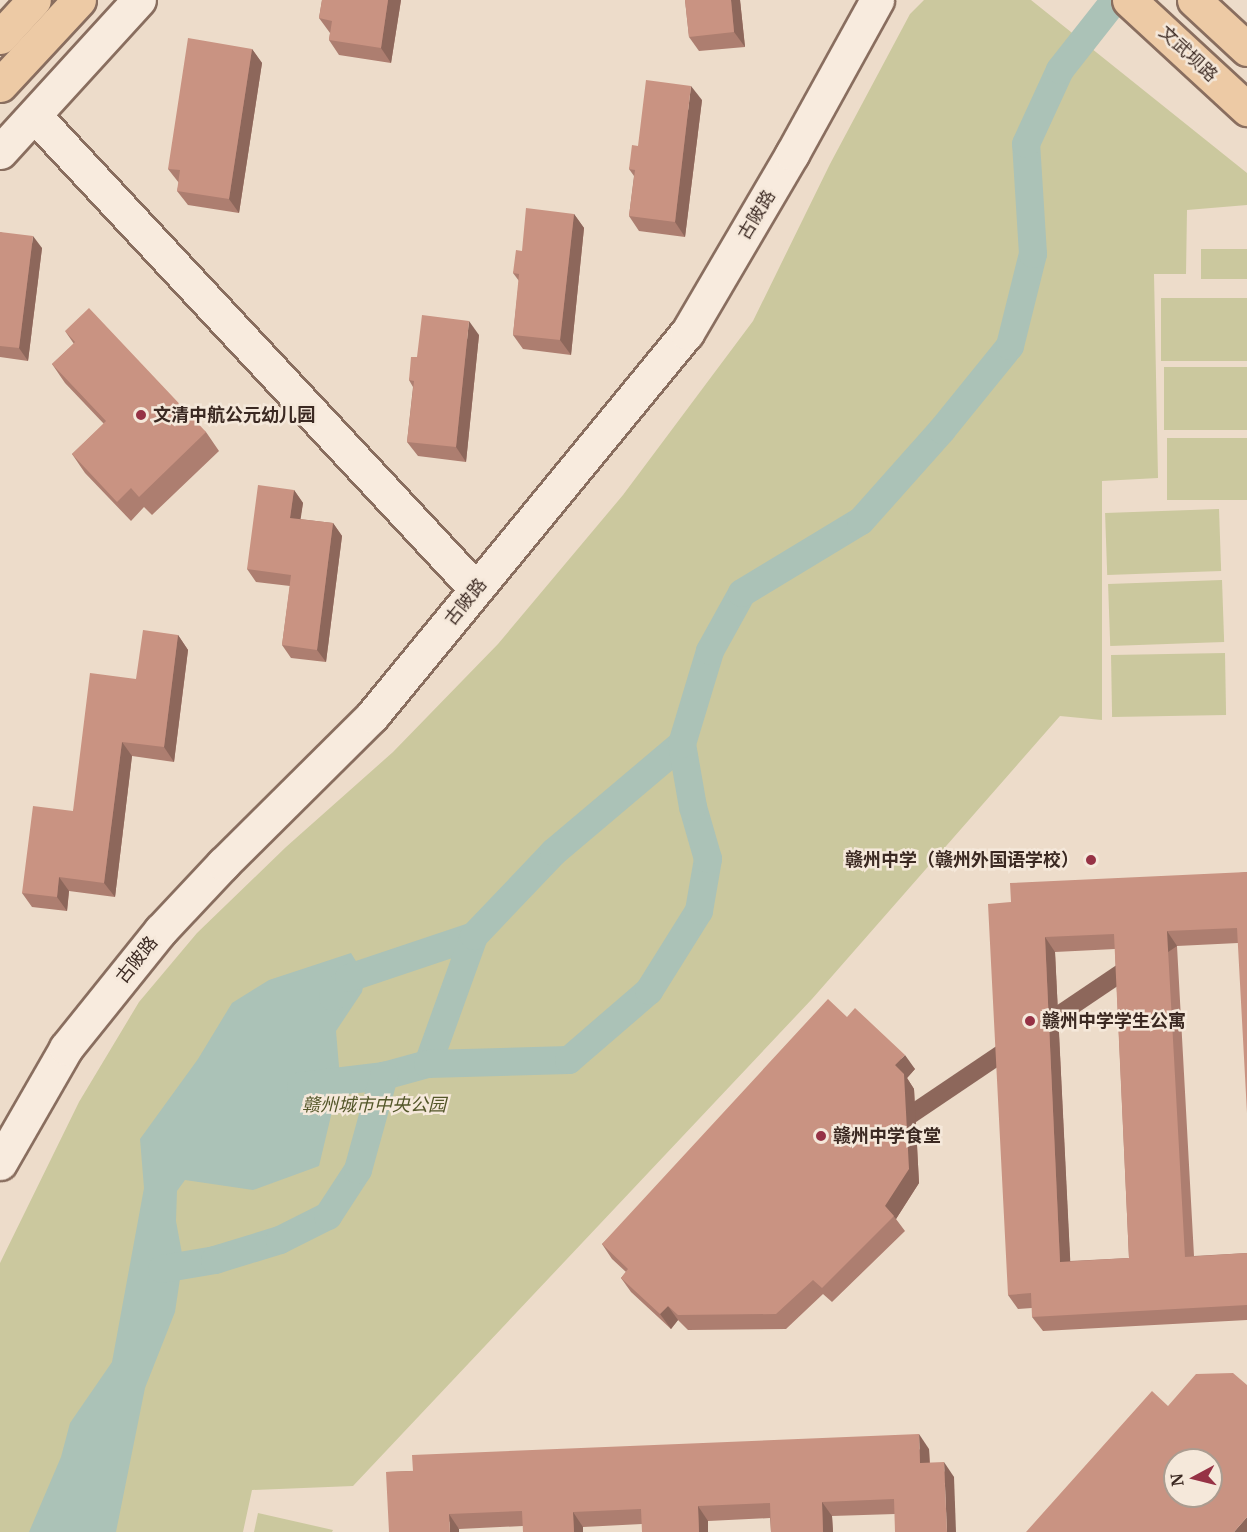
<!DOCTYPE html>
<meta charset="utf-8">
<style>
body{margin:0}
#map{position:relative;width:1247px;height:1532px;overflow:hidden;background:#eddcca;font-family:Merriweather,"Noto Sans SC",serif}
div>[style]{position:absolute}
.green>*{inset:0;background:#cbc89e;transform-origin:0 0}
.water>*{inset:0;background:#abc2b7}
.canal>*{height:28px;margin:-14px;padding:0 14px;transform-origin:14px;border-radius:14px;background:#abc2b7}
.roads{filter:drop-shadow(2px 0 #896e5f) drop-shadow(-2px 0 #896e5f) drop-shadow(0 2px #896e5f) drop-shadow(0 -2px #896e5f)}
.minor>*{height:33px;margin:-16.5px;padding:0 16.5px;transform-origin:16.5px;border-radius:16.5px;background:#f8ebde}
.major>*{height:33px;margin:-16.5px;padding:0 16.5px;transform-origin:16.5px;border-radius:16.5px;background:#edcaa5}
.wall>*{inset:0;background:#ad7e70}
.shaded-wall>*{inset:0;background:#8d675b;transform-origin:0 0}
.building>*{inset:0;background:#c99382}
.dots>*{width:16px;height:16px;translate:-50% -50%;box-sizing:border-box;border:3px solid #f5e8da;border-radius:50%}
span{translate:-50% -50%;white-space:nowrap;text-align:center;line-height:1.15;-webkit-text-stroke:5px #f5e8da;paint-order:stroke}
.street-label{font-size:18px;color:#3b2922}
.poi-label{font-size:18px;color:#3b2922;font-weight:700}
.left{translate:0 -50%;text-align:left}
.right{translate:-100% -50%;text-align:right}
.park-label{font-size:18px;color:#535629;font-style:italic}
.north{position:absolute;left:1163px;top:1448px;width:60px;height:60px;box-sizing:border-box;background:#f5e8da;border:2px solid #ab9c90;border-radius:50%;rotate:263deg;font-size:16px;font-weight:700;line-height:24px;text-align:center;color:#3b2922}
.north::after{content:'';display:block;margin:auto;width:21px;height:27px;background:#963245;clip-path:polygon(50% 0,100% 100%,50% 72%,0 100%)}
</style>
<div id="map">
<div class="green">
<div style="clip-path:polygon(924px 0,1031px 0,1247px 173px,1247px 205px,1187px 210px,1186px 274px,1154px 274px,1158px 478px,1102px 481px,1102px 720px,1060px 716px,812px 999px,353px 1486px,252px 1490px,243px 1532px,0 1532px,0 1263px,79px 1102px,139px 1002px,197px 933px,286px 847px,393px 752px,498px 644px,623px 495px,753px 321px,830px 164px,910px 14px)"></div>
<div style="left:1247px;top:249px;width:30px;height:46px;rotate:90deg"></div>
<div style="left:1247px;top:298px;width:63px;height:86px;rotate:90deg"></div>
<div style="left:1247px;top:367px;width:63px;height:83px;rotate:90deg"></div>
<div style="left:1247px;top:438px;width:62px;height:80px;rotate:90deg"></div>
<div style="left:1219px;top:509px;width:62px;height:114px;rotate:88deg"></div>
<div style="left:1222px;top:580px;width:62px;height:114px;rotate:88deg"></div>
<div style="left:1225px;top:653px;width:62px;height:114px;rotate:89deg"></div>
<div style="clip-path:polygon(258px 1513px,333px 1530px,332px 1532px,254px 1532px)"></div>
</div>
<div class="water">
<div style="clip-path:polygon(351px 953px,365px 976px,362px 992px,336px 1031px,340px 1078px,319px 1166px,253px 1190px,185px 1180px,177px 1191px,176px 1221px,183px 1259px,175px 1312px,145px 1388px,116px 1532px,29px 1532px,61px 1457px,70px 1423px,112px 1362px,144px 1188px,140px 1139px,198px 1059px,232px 1003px,269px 980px)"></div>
</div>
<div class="canal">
<div style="left:333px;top:997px;width:25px;rotate:-50deg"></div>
<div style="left:349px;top:978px;width:132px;rotate:-18.6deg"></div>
<div style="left:428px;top:1064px;width:136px;rotate:-70.2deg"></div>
<div style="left:474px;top:936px;width:116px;rotate:-46.4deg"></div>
<div style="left:554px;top:852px;width:167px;rotate:-40.2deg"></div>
<div style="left:301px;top:1086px;width:84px;rotate:-6.9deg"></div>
<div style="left:384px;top:1076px;width:46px;rotate:-15.3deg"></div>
<div style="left:428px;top:1064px;width:141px;rotate:-1.6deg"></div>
<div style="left:569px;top:1060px;width:106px;rotate:-40.8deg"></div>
<div style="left:649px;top:991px;width:94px;rotate:-58deg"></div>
<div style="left:699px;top:911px;width:53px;rotate:-80.2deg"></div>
<div style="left:708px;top:859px;width:54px;rotate:-106.1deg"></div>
<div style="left:693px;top:807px;width:64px;rotate:-99.9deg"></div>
<div style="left:682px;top:744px;width:97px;rotate:-73.2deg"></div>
<div style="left:710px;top:651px;width:66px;rotate:-61.1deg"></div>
<div style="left:742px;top:593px;width:139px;rotate:-31.2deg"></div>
<div style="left:861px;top:521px;width:122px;rotate:-48.3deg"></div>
<div style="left:942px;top:430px;width:108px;rotate:-51deg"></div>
<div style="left:1010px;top:346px;width:95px;rotate:-76deg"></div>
<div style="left:1033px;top:254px;width:110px;rotate:-93.6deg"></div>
<div style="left:1026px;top:144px;width:81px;rotate:-65.3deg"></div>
<div style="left:1060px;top:70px;width:89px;rotate:-51.8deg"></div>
<div style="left:162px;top:1269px;width:54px;rotate:-9.6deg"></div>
<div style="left:215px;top:1260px;width:68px;rotate:-17.1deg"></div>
<div style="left:280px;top:1240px;width:54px;rotate:-26.6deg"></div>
<div style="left:328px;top:1216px;width:55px;rotate:-56.9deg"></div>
<div style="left:358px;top:1170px;width:98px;rotate:-74.5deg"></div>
</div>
<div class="roads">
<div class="minor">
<div style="left:35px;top:116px;width:647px;rotate:47.01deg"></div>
<div style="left:0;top:152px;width:206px;rotate:-47.6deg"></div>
<div style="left:0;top:1163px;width:133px;rotate:-60.1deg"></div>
<div style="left:66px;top:1048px;width:151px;rotate:-51.2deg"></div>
<div style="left:161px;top:930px;width:91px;rotate:-46.8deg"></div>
<div style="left:223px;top:864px;width:210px;rotate:-44.8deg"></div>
<div style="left:372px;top:716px;width:496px;rotate:-50.6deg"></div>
<div style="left:687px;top:333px;width:208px;rotate:-59.6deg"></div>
<div style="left:792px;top:154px;width:176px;rotate:-61.1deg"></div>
</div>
<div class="major">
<div style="left:1129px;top:0;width:161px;rotate:42.7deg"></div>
<div style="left:1194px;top:0;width:72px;rotate:42.8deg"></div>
<div style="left:0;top:37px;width:50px;rotate:-47.4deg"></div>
<div style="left:0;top:85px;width:116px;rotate:-47.1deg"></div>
</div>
</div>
<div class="wall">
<div style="clip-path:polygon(322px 0,401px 0,391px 63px,339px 55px,329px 40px,330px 33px,319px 18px)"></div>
<div style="clip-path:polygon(685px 0,740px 0,745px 47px,699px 51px,689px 37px)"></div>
<div style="clip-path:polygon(252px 49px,262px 63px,239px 213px,188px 205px,177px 191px,179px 183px,168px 169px)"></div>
<div style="clip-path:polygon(702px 100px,685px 237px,639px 231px,629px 216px,634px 176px,629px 169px,638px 146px)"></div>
<div style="clip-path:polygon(574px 214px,584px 228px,571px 355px,523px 349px,513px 335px,519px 281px,513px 273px,522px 251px)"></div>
<div style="clip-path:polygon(0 232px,42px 248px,28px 361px,0 357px)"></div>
<div style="clip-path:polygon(65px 331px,206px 432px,219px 451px,152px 515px,144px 507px,131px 521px,85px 473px,72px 454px,104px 424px,65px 383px,52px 364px,74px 344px)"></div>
<div style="clip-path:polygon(479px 335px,466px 462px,418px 456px,407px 442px,413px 387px,409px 380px,417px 357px)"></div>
<div style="clip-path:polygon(294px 490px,303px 503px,300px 519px,333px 523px,342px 536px,326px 662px,291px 658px,282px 645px,290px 586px,256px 582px,247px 569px)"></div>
<div style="clip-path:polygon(178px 635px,188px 650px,174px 762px,132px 756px,115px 897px,69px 891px,67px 911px,32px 907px,22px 893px,73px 811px,136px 679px)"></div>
<div style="clip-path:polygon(evenodd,1247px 872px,1238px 943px,1177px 946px,1194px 1256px,1247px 1253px,1247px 1320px,1043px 1331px,1032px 1317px,1032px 1308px,1018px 1309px,1008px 1295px,1011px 902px,1247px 872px,1115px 949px,1129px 1258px,1070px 1261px,1055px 952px,1115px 949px)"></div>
<div style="clip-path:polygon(847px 1017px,915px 1069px,907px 1078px,914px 1089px,919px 1183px,896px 1219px,905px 1231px,832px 1302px,823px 1294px,786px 1329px,688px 1330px,678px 1320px,671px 1329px,631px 1292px,621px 1278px,626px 1272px,612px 1259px,602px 1244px)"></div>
<div style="clip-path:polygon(929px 1449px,930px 1463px,954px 1477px,895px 1514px,832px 1516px,833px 1532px,771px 1532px,770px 1518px,708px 1521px,708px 1532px,642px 1532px,642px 1524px,583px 1527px,583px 1532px,523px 1532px,523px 1526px,459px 1529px,386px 1472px)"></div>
</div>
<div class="shaded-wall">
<div style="clip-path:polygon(388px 0,401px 0,391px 63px,381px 48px)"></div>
<div style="clip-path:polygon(731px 0,740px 0,745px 47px,734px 32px)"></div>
<div style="clip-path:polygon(252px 49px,262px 63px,239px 213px,229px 199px)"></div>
<div style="clip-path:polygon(691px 86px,702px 100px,685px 237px,675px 222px)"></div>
<div style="clip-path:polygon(574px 214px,584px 228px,571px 355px,560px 340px)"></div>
<div style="clip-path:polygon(33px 236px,42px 248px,28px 361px,19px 348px)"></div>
<div style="clip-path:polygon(469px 321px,479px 335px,466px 462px,456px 447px)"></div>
<div style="clip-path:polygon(294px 490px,303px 503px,299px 530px,290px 518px)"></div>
<div style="clip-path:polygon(333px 523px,342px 536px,326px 662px,317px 650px)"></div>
<div style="clip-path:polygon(178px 635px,188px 650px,174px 762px,164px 747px)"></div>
<div style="clip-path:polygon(122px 742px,132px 756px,115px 897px,104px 883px)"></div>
<div style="clip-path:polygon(59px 877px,69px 891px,67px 911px,57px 897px)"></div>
<div style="left:1167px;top:931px;width:18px;height:326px;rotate:56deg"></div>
<div style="clip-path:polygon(1045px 937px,1055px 952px,1071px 1276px,1060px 1262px)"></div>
<div style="clip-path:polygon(905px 1055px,915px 1069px,907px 1078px,914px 1089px,919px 1183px,896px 1219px,885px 1206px,895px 1065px)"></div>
<div style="clip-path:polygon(668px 1306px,678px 1320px,671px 1329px,660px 1314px)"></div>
<div style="clip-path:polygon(919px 1434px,929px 1449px,930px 1478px,920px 1463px)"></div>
<div style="clip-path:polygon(944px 1462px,954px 1477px,956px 1532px,947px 1532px)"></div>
<div style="clip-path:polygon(822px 1502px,832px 1516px,833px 1532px,823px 1532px)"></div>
<div style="clip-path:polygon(698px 1506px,708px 1521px,708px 1532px,699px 1532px)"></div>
<div style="clip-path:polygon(573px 1512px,583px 1527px,583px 1532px,574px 1532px)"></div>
<div style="clip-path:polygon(449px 1514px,459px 1529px,459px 1532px,450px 1532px)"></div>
<div style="clip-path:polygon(1247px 1517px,1247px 1532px,1234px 1532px)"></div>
</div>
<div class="building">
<div style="clip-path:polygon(322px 0,388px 0,381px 48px,329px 40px,332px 21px,319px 18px)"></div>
<div style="clip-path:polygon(685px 0,731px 0,734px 32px,689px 37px)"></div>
<div style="clip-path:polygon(188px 38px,252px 49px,229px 199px,177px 191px,180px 170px,168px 169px)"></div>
<div style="clip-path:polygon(646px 80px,691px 86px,675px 222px,629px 216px,635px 170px,629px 169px,632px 145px,638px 146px)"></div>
<div style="clip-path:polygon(526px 208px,574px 214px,560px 340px,513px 335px,519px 274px,513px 273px,516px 250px,522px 251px)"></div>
<div style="clip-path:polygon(0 232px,33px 236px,19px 348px,0 346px)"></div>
<div style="clip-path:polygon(89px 308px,206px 432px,139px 497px,131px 488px,117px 502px,72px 454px,106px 421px,52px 364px,75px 342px,65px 331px)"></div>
<div style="clip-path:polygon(422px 315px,469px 321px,456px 447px,407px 442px,414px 381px,409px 380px,411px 357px,417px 357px)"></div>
<div style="clip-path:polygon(258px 485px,294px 490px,290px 518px,333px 523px,317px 650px,282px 645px,291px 575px,247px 569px)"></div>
<div style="clip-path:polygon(143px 630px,178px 635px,164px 747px,122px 742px,104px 883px,59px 877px,57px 897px,22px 893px,33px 806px,73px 811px,90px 673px,136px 679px)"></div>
<div style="clip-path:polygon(evenodd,1247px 872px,1247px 1113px,1237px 928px,1167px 931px,1185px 1257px,1247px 1253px,1247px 1305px,1032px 1317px,1031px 1293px,1008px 1295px,988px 904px,1011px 902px,1010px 883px,1247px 872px,1114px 934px,1129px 1258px,1060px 1262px,1045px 937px,1114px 934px)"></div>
<div style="clip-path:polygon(828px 999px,847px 1017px,855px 1008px,905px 1055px,895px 1065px,904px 1074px,909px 1169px,885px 1206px,894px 1216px,822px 1288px,813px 1280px,776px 1314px,678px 1315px,668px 1306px,660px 1314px,621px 1278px,628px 1269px,602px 1244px)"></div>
<div style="clip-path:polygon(evenodd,1233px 1373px,1247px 1385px,1247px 1517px,1234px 1532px,1026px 1532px,1152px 1391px,1168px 1406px,1196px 1374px,1233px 1373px,1175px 1460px,1211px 1460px,1211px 1496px,1175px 1496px,1175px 1460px)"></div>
<div style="clip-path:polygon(919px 1434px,920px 1463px,944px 1462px,947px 1532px,895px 1532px,894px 1499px,822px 1502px,823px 1532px,771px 1532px,770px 1503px,698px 1506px,699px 1532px,642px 1532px,641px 1509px,573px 1512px,574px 1532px,523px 1532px,522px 1511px,449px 1514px,450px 1532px,389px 1532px,386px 1472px,413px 1471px,412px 1455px)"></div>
</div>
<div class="dots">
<div style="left:141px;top:415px;background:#963245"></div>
<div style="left:1091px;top:860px;background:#963245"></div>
<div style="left:1030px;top:1021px;background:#963245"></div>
<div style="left:821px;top:1136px;background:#963245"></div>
</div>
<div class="street-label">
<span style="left:1188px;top:54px;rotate:43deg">文武坝路</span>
<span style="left:757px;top:215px;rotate:-59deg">古陂路</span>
<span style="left:466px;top:602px;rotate:-51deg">古陂路</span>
<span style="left:137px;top:960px;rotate:-51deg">古陂路</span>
</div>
<div class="poi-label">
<span class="left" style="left:153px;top:415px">文清中航公元幼儿园</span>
<span class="right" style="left:1079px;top:860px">赣州中学（赣州外国语学校）</span>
<span class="left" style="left:1042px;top:1021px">赣州中学学生公寓</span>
<span class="left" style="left:833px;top:1136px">赣州中学食堂</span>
</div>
<div class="park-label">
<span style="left:374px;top:1105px">赣州城市中央公园</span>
</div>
<div class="north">N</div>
</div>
